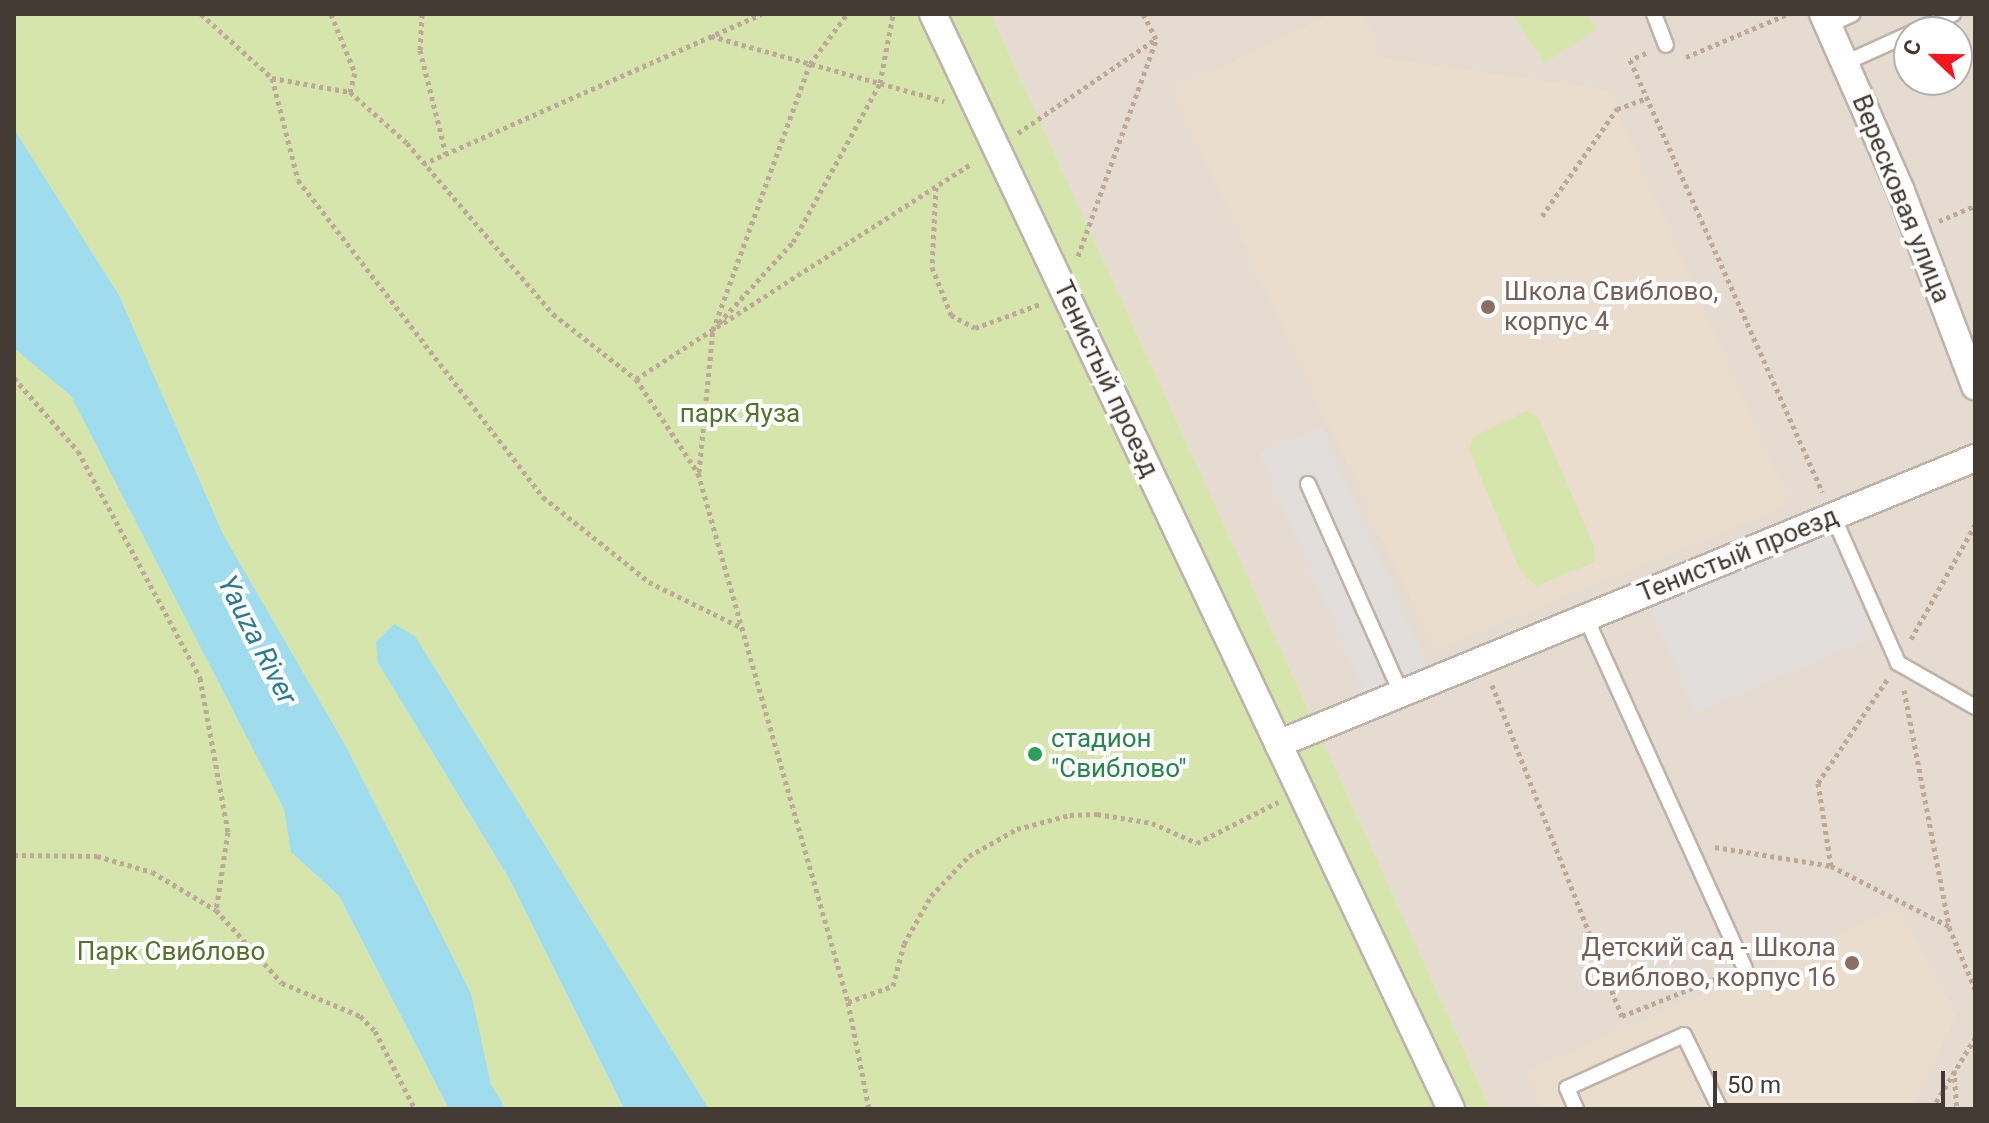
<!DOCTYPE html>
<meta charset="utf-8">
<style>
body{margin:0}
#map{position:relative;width:1989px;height:1123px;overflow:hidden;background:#f1eae3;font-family:Roboto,sans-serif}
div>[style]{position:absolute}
.residential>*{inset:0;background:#e5dbd1}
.education>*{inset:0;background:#eaddcd}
.green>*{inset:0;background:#d6e5ac}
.parking>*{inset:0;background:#e2dedc;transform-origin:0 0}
.water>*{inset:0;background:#9fdcee}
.path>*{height:5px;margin-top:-2.5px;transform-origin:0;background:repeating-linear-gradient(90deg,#bea998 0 4px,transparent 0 8px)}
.roads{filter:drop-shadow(2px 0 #bfb3a9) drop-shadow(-2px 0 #bfb3a9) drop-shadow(0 2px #bfb3a9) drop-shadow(0 -2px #bfb3a9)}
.lane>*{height:14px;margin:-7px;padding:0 7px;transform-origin:7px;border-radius:7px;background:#fff}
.street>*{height:26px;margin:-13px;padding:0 13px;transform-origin:13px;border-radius:13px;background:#fff}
.dots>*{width:22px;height:22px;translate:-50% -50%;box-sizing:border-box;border:4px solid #fff;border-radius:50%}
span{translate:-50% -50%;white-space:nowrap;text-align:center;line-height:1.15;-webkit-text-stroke:8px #fff;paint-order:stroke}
.street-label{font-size:26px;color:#433a33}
.education-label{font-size:26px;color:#785e54}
.left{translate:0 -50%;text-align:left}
.right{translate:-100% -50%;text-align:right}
.park-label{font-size:26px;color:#527329}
.leisure-label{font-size:26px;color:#27864d}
.water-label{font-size:28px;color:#2b7b94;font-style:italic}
.frame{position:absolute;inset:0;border:16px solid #433a33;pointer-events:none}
.north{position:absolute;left:1893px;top:16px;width:80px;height:80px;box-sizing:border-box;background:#fff;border:2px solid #b4b0ad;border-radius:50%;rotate:292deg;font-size:22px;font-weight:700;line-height:32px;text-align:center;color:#433a33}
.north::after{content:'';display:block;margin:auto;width:28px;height:36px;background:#f5161e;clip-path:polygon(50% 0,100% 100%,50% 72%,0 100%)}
.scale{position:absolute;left:1713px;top:1071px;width:232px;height:36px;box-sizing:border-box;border:4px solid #433a33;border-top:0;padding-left:10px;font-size:24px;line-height:28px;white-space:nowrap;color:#433a33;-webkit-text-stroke:6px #fff;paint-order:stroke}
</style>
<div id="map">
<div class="residential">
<div style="clip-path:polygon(evenodd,991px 14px,1975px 14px,1975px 1109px,1491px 1109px,991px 14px,1909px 32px,1957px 32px,1957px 80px,1909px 80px,1909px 32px)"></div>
</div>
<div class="education">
<div style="clip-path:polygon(1331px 14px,1363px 14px,1383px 58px,1608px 90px,1790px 504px,1434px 649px,1172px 91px)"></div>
<div style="clip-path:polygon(1900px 908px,1956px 1017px,1911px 1109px,1543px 1109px,1527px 1072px)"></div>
</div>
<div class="green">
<div style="clip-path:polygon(14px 14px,991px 14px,1491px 1109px,709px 1109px,415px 636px,378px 663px,510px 880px,624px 1109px,506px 1109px,491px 1084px,471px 993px,347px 748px,223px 534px,119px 295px,14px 129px)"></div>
<div style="clip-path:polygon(1512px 14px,1588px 14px,1597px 29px,1545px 63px)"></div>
<div style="clip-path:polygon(14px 348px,71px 395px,285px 809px,291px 852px,339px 896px,449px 1109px,14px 1109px)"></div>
<div style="clip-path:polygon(1526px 411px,1538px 417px,1594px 546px,1595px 562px,1536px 586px,1521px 572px,1469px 450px,1473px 437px)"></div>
</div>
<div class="parking">
<div style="left:1321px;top:427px;width:262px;height:68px;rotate:66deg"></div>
<div style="left:1829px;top:531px;width:114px;height:194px;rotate:67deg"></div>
</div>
<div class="water">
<div style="clip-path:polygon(14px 129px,119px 295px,223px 534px,347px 748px,471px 993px,491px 1084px,506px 1109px,449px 1109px,339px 896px,291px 852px,284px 809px,71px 396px,14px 348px)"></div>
<div style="clip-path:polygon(394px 624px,415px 636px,709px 1109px,624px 1109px,510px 880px,378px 663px,376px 642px)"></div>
</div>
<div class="path">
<div style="left:201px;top:14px;width:96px;rotate:42deg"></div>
<div style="left:272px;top:78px;width:79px;rotate:10.2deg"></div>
<div style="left:350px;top:92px;width:76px;rotate:41.8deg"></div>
<div style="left:407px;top:143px;width:225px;rotate:49.5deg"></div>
<div style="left:553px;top:314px;width:105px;rotate:38.1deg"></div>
<div style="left:636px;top:379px;width:113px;rotate:56.6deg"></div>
<div style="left:698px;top:473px;width:550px;rotate:74.17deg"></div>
<div style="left:848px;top:1002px;width:109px;rotate:78.9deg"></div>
<div style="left:331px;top:14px;width:64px;rotate:67.9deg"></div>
<div style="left:355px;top:73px;width:20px;rotate:105deg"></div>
<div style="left:422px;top:14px;width:36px;rotate:93deg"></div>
<div style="left:420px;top:50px;width:107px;rotate:76deg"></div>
<div style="left:711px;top:36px;width:242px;rotate:15.6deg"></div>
<div style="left:1646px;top:53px;width:17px;rotate:156deg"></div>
<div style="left:1630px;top:60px;width:473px;rotate:66deg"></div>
<div style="left:1686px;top:57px;width:111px;rotate:-22.9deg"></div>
<div style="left:272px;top:78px;width:105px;rotate:75.7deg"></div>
<div style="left:298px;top:180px;width:401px;rotate:52.3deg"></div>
<div style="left:543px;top:497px;width:136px;rotate:38.7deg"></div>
<div style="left:649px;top:582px;width:104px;rotate:26.3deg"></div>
<div style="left:1018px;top:133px;width:167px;rotate:-34.3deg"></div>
<div style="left:1156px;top:39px;width:28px;rotate:-117deg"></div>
<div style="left:423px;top:164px;width:370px;rotate:-23.9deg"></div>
<div style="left:936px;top:187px;width:80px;rotate:92.9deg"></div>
<div style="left:932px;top:267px;width:52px;rotate:68.4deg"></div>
<div style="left:951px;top:315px;width:27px;rotate:28deg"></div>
<div style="left:975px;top:328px;width:69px;rotate:-20.3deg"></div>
<div style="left:1542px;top:216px;width:131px;rotate:-55deg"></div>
<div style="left:1617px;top:109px;width:32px;rotate:-20deg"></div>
<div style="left:1939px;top:221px;width:39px;rotate:-23deg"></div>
<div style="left:1078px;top:256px;width:230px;rotate:-70.1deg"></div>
<div style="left:719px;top:323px;width:110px;rotate:-47.6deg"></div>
<div style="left:793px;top:242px;width:181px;rotate:-61.3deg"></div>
<div style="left:880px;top:83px;width:70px;rotate:-79.3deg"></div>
<div style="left:14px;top:378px;width:97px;rotate:48.8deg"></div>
<div style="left:78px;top:451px;width:258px;rotate:61.7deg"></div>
<div style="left:200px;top:678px;width:157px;rotate:79.7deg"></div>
<div style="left:228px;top:832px;width:79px;rotate:98.7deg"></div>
<div style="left:636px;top:379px;width:400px;rotate:-32.7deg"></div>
<div style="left:699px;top:472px;width:143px;rotate:-84.4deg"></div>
<div style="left:713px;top:330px;width:283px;rotate:-70deg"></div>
<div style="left:810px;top:64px;width:62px;rotate:-53.5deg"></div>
<div style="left:1911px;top:639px;width:131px;rotate:-60.7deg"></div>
<div style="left:1492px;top:685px;width:356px;rotate:68.6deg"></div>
<div style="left:1622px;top:1016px;width:111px;rotate:-21.7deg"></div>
<div style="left:1904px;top:690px;width:241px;rotate:79.2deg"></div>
<div style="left:1949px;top:927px;width:67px;rotate:67.2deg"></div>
<div style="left:1715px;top:847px;width:118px;rotate:9.3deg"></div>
<div style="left:1831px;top:866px;width:132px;rotate:27deg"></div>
<div style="left:14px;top:855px;width:83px;rotate:0.7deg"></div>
<div style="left:97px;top:856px;width:57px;rotate:16.2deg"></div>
<div style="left:152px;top:872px;width:74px;rotate:30.7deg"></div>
<div style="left:216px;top:910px;width:98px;rotate:47.9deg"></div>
<div style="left:282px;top:983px;width:85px;rotate:22.9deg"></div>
<div style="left:360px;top:1016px;width:21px;rotate:45deg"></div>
<div style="left:375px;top:1031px;width:88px;rotate:62.9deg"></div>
<div style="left:1831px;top:866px;width:84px;rotate:-98.9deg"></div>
<div style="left:1818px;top:783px;width:124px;rotate:-56.2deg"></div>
<div style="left:848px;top:1002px;width:48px;rotate:-19.6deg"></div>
<div style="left:893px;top:986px;width:43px;rotate:-75.3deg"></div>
<div style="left:904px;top:944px;width:55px;rotate:-60.6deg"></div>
<div style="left:931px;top:896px;width:55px;rotate:-46.5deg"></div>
<div style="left:969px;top:856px;width:55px;rotate:-29.4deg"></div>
<div style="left:1017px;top:829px;width:55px;rotate:-14.8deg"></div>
<div style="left:1070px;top:815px;width:27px;rotate:-2deg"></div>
<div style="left:1097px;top:814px;width:56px;rotate:9.3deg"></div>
<div style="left:1152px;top:823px;width:49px;rotate:24deg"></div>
<div style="left:1197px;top:843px;width:91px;rotate:-26.8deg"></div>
<div style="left:1954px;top:1070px;width:39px;rotate:86deg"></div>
<div style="left:1932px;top:1109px;width:83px;rotate:-58.8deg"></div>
</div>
<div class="roads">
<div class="lane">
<div style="left:1654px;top:14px;width:33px;rotate:69deg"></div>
<div style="left:1828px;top:25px;width:27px;rotate:-24deg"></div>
<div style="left:1913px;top:32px;width:44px;rotate:-24.2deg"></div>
<div style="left:1845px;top:63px;width:70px;rotate:-24.4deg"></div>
<div style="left:1308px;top:484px;width:229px;rotate:66deg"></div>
<div style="left:1833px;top:516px;width:161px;rotate:66.1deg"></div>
<div style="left:1898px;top:663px;width:89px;rotate:29.7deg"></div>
<div style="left:1586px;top:618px;width:384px;rotate:65.6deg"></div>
<div style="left:1576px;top:1109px;width:23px;rotate:-113deg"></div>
<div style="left:1567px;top:1088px;width:128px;rotate:-24.4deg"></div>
<div style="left:1684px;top:1035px;width:82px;rotate:64.1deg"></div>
</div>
<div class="street">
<div style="left:933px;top:14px;width:1211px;rotate:64.68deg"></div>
<div style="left:1823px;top:14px;width:193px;rotate:66.2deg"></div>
<div style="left:1901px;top:191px;width:209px;rotate:69.2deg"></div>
<div style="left:1278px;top:744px;width:753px;rotate:-22.31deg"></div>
</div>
</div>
<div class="dots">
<div style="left:1488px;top:307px;background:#8d6e63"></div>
<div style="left:1035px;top:754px;background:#2e9e5b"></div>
<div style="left:1852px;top:963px;background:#8d6e63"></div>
</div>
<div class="street-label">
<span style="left:1901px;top:199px;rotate:68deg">Вересковая улица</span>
<span style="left:1106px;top:379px;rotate:65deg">Тенистый проезд</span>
<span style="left:1738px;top:555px;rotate:-22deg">Тенистый проезд</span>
</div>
<div class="education-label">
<span class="left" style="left:1504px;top:307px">Школа Свиблово,<br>корпус 4</span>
<span class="right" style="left:1836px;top:963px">Детский сад - Школа<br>Свиблово, корпус 16</span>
</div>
<div class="park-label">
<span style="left:740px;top:414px">парк Яуза</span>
<span style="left:171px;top:952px">Парк Свиблово</span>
</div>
<div class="leisure-label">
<span class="left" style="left:1051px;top:754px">стадион<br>"Свиблово"</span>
</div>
<div class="water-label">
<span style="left:257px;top:640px;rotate:63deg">Yauza River</span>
</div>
<div class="frame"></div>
<div class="north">С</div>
<div class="scale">50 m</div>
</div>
